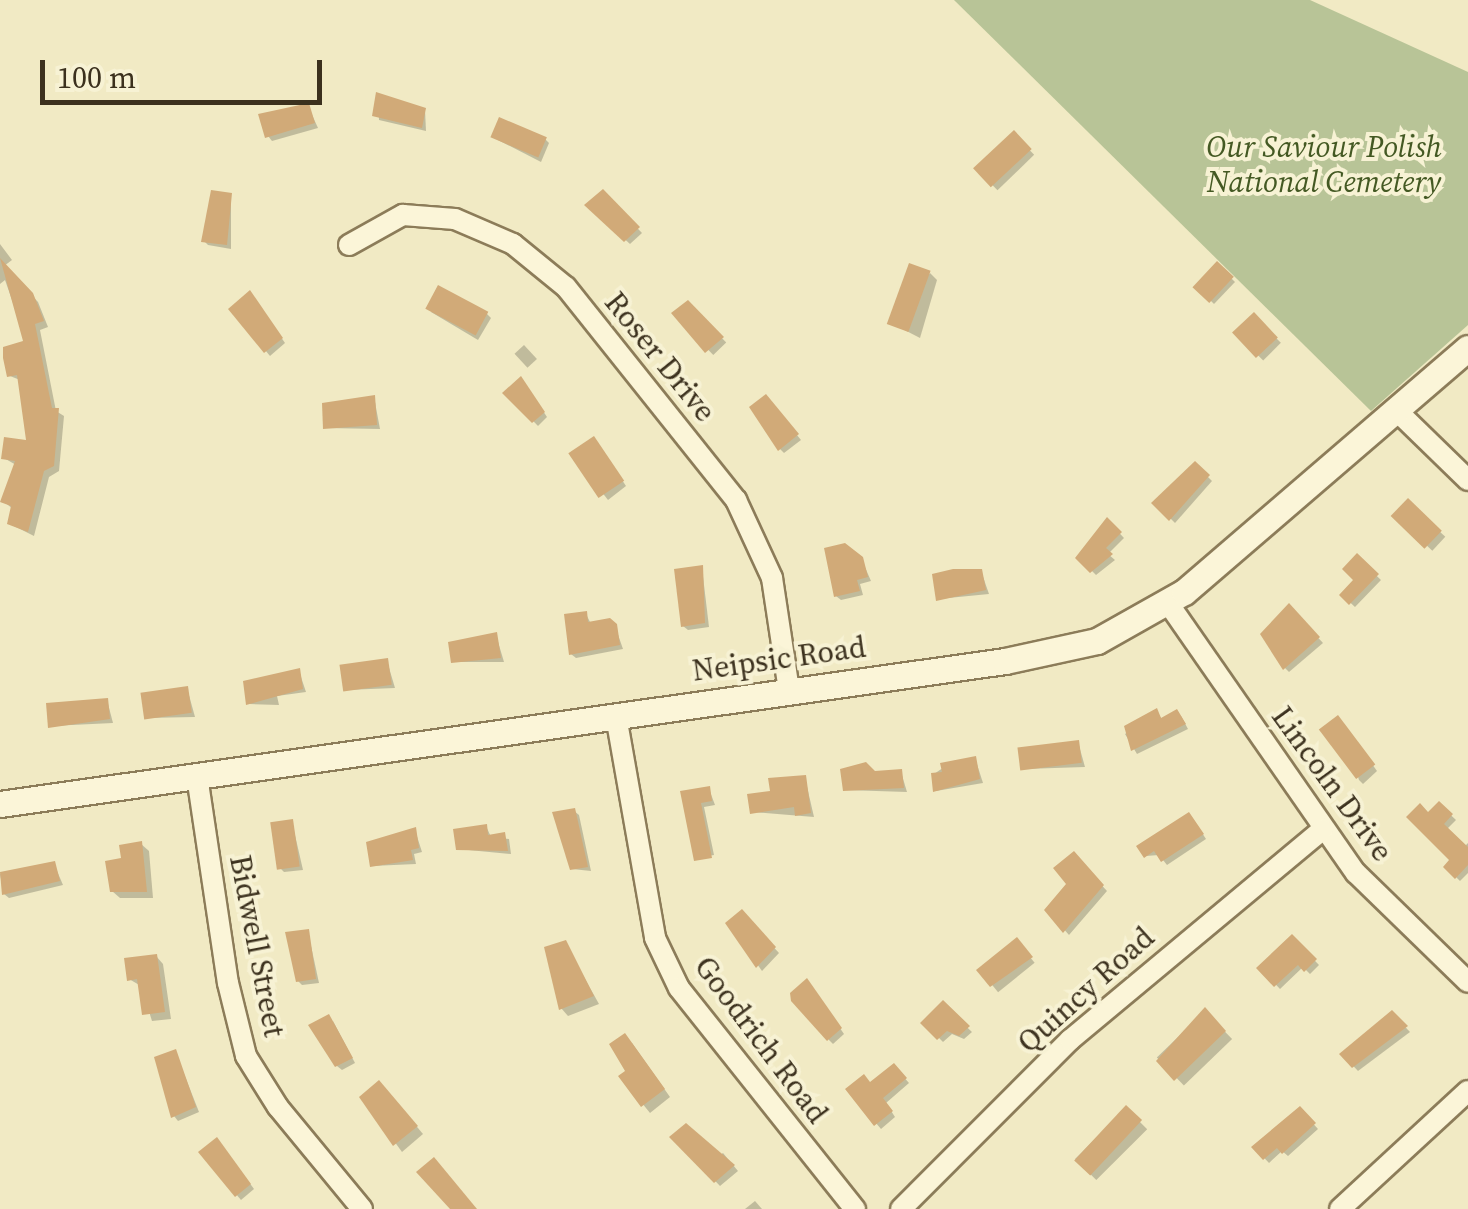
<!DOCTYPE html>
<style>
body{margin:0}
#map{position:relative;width:1468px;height:1209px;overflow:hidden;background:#f1eac4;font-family:"Source Serif 4",serif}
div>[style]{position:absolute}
.cemetery>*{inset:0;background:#b8c497}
.shadow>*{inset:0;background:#0003;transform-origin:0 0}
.building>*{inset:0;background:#d1aa78;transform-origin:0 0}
.roads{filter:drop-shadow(2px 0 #8c7c59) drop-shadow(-2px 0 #8c7c59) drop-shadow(0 2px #8c7c59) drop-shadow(0 -2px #8c7c59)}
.minor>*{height:20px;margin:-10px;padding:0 10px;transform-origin:10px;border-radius:10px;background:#fbf5d8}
.tertiary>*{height:25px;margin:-12.5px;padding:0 12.5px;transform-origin:12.5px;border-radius:12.5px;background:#fbf5d8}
span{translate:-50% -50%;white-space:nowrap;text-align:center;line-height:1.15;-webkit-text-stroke:8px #f7f2d4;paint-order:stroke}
.park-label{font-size:30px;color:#445923;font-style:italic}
.street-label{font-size:30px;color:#3c311e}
.scale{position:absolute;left:40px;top:60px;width:282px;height:45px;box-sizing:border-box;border:5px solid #3c311e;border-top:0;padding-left:12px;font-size:30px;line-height:35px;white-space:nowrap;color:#3c311e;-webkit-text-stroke:8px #f7f2d4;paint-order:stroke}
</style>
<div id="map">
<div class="cemetery">
<div style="clip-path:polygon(954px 0,1310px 0,1468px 72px,1468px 325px,1371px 411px)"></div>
</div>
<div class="shadow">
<div style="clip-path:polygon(378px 95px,425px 110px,426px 131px,379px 120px)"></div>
<div style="clip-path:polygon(308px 106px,318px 128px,272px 141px,268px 136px)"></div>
<div style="left:1014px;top:134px;width:29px;height:51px;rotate:46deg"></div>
<div style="clip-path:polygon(545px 139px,549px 143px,541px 162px,498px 140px)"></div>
<div style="clip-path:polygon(603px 192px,642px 233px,630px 244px,587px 205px)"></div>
<div style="clip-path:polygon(231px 195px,231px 249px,208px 245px,204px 241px)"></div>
<div style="clip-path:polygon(0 244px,12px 260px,4px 266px,38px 302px,48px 327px,40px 330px,56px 411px,64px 416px,59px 471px,49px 477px,34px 536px,10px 524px,13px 509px,3px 501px,16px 465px,4px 458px,29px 443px,20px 380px,10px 376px,27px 343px,5px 280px,0 284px)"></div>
<div style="clip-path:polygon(1217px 264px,1235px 282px,1214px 304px,1198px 288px)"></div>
<div style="clip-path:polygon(930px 273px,937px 280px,920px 338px,891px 323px)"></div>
<div style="clip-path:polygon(254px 298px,285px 343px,270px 356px,231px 309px)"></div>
<div style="left:688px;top:303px;width:55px;height:18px;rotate:46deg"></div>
<div style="clip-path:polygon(431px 312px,487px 314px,491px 318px,478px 340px)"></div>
<div style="left:1254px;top:316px;width:38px;height:25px;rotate:45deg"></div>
<div style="left:524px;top:345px;width:19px;height:13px;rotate:47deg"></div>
<div style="clip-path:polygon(525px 384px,547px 417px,538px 426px,506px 393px)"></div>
<div style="clip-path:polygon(374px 397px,380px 429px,326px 428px)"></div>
<div style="clip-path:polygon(770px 402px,801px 440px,784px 453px,780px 449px)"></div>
<div style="clip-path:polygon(598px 444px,626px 486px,608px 500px,573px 455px)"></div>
<div style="clip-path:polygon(1195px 464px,1212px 481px,1175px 523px,1155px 503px)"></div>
<div style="left:1408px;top:502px;width:51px;height:19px;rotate:43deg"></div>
<div style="clip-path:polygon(1107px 520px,1124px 538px,1108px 554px,1115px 560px,1096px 575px,1079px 558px)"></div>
<div style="clip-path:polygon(1357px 557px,1381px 580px,1355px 607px,1342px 595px,1356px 580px)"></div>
<div style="clip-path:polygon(861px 558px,871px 581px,860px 584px,863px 595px,841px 600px,836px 596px)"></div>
<div style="clip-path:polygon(702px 568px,709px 627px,688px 630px,683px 626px)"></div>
<div style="clip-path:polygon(981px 571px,989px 594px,938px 599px)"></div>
<div style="clip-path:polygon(1289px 606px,1323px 643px,1289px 672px,1285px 668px)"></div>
<div style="clip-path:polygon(586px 614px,591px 624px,615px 626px,623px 649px,576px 658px,571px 654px)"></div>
<div style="clip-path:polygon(496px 635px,504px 662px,454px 662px)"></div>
<div style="clip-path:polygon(387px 661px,395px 688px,346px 690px)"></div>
<div style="clip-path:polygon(299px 671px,306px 692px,277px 696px,279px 705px,249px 704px)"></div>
<div style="clip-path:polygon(187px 688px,195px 717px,146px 718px)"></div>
<div style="clip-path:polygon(107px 700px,113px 723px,51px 726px)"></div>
<div style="clip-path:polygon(1156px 712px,1163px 720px,1181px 716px,1188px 729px,1137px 754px,1125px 734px)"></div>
<div style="clip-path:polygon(1342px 722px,1377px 771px,1363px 784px,1359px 780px)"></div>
<div style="clip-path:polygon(1078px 742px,1085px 767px,1025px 769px)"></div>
<div style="clip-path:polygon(975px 758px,983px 783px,936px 791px,934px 774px,953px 761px)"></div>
<div style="clip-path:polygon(901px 772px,907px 792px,845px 790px,875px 774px)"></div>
<div style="clip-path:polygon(805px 778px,814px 817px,753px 812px,772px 793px)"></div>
<div style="clip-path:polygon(709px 789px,715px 805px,704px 807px,714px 855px,696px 858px,683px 793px)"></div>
<div style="clip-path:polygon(1439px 804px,1456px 820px,1446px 830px,1464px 847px,1468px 843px,1468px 873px,1460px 881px,1446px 867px,1453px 860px,1428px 815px)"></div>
<div style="clip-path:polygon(574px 811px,579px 815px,591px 871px,572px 869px)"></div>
<div style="clip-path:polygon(1193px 819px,1206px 839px,1167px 865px,1159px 855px,1146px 856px)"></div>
<div style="clip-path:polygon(292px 822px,303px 870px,284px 872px,280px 868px)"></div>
<div style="clip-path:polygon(486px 826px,491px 837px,509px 839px,511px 854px,458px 849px)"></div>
<div style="clip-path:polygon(415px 830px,422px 852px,414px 854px,416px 864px,372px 866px)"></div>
<div style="clip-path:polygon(141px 844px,149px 851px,153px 898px,120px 898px,112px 891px,124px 860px)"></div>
<div style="clip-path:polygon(1074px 855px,1107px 891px,1069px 935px,1047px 910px,1070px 884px)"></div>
<div style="clip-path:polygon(54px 864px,63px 885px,9px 898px,4px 894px,0 874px)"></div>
<div style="clip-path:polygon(742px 913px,779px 953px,762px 971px,728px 923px)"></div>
<div style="clip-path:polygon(308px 932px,319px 983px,302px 985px,298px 981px)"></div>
<div style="clip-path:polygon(1292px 937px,1319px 965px,1310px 974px,1303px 967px,1280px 989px,1260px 968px)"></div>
<div style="left:1017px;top:941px;width:28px;height:47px;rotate:51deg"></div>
<div style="clip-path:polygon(565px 943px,599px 1004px,568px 1016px,561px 1008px)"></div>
<div style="clip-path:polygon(156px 956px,163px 964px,171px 1019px,152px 1021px,141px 986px,129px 979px)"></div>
<div style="clip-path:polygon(811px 986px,844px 1034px,833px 1044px,829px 1040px)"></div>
<div style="clip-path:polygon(943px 1004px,972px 1032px,964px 1039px,952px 1034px,943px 1042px,924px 1023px)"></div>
<div style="left:1205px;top:1011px;width:39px;height:67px;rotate:46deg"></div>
<div style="clip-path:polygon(1392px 1013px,1410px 1032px,1358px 1071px,1343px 1055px)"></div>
<div style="clip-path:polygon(333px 1021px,355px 1063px,342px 1070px,337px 1066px)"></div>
<div style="clip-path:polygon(632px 1043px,670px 1097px,650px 1113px,621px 1077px,628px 1072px)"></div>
<div style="clip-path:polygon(175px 1051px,199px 1112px,178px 1121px,174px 1116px)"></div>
<div style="clip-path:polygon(894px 1066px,909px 1083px,886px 1103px,895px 1117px,881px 1129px,848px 1090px,871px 1085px)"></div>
<div style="clip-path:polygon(386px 1090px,423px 1134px,402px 1152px,362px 1097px)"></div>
<div style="left:1126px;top:1108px;width:30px;height:72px;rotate:45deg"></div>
<div style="clip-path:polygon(1300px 1109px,1318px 1129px,1288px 1156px,1282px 1151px,1269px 1163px,1254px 1147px)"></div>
<div style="clip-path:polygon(673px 1137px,718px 1157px,723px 1153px,738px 1171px,720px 1186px)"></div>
<div style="clip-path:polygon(221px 1144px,254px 1189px,241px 1200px,201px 1153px)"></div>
<div style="clip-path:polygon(755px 1201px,762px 1209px,745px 1209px)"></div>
</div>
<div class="building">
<div style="clip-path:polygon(376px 92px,426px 108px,422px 128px,372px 116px)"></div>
<div style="clip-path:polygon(309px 103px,315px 123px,265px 138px,258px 114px)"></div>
<div style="left:499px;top:117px;width:52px;height:22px;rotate:23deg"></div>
<div style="left:1014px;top:130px;width:26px;height:56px;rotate:47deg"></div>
<div style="clip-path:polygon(603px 189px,640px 227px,624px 242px,584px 205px)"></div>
<div style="clip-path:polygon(211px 190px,232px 193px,227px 245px,201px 242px)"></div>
<div style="clip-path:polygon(0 258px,33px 293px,44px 321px,35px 324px,52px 408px,59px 408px,54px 466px,44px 471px,28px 532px,7px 524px,11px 506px,0 502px,15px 461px,1px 459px,4px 437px,26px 440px,17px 375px,7px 377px,3px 358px,3px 347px,23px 341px)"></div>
<div style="left:1217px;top:261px;width:23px;height:36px;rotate:43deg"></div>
<div style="left:909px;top:263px;width:23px;height:65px;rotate:20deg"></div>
<div style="left:438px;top:285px;width:57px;height:27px;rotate:28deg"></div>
<div style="clip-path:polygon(250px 290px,283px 338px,264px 353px,228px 309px)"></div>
<div style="clip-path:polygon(688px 300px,724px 337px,705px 353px,671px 313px)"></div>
<div style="left:1254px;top:312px;width:35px;height:30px;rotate:47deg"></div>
<div style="clip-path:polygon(521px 376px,545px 412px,532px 423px,502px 393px)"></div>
<div style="clip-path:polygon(766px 394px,799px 434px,778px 451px,749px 407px)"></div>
<div style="clip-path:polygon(375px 395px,377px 425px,323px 429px,322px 403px)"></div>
<div style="left:594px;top:436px;width:54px;height:31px;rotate:56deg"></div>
<div style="clip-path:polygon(1195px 461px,1210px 475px,1169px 521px,1151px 503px)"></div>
<div style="left:1408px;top:498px;width:47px;height:25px;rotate:44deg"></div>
<div style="clip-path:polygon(1107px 517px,1122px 532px,1106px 548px,1113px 554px,1090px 573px,1075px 558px)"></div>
<div style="clip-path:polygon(845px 543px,863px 557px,868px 577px,857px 580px,860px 591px,834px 597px,824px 548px)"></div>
<div style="clip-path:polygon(1357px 553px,1379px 574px,1349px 605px,1339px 595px,1353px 580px,1342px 569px)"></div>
<div style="clip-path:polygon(703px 565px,705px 623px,681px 627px,674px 569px)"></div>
<div style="clip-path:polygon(953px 569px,982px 569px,986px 590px,936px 601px,932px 574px)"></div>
<div style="clip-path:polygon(1289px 603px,1320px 637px,1283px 670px,1260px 634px)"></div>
<div style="clip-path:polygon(587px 611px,588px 622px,610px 618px,617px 624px,620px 645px,569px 655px,564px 614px)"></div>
<div style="clip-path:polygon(497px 632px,501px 658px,451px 663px,448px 642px)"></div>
<div style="left:388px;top:658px;width:27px;height:49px;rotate:82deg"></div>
<div style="clip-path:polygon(300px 668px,303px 689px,246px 705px,243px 681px)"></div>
<div style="left:188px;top:686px;width:27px;height:48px;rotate:82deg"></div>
<div style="clip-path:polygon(108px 698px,110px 719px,48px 728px,46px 703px)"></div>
<div style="clip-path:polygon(1157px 708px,1161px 718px,1177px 709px,1186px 724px,1131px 751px,1124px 726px)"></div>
<div style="left:1338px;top:715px;width:62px;height:24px;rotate:53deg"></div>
<div style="left:1079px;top:740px;width:23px;height:62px;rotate:83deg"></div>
<div style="clip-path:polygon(976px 756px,980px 779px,933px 792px,931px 773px,942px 772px,940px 763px)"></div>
<div style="clip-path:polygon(866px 762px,875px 771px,902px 769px,904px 788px,843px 791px,840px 769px)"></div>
<div style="clip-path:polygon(806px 775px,811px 813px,795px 816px,794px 807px,750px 814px,747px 794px,770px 791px,768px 778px)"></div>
<div style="clip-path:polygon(710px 786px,712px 801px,701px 803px,712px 858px,694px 861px,680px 791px)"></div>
<div style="clip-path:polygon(1439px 801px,1453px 814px,1444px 824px,1468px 847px,1468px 865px,1455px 879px,1443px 867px,1449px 860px,1406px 817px,1420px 803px,1428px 812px)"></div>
<div style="clip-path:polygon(575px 808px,588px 867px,570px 870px,552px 812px)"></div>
<div style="clip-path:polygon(1189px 812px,1204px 834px,1161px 862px,1154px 851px,1144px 858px,1136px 846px)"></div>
<div style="left:293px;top:819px;width:48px;height:23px;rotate:82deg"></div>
<div style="clip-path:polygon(487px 824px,488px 835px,505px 832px,508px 851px,456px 850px,453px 829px)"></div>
<div style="clip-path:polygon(416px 827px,419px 848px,411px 850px,413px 860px,370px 867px,366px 842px)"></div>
<div style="clip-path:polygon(142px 841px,147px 892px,110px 892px,105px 861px,121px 858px,119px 845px)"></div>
<div style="clip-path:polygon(1074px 851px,1104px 885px,1063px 933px,1044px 910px,1066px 884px,1053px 868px)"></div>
<div style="clip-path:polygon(55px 861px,60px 881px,2px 895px,0 872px)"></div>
<div style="clip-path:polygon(742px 909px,776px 947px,756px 968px,725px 923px)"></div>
<div style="clip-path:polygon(309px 929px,316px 979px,296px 982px,285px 932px)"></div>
<div style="clip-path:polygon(1292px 934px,1317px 959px,1304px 972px,1298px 965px,1274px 987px,1256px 968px)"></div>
<div style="clip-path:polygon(1017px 937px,1033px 957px,990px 987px,976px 970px)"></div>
<div style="clip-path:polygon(566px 940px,594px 996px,559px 1010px,544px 947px)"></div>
<div style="clip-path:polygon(157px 954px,165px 1012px,142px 1015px,137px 979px,127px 981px,124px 958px)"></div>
<div style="clip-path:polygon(807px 978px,842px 1028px,827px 1041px,791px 1001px,790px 993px)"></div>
<div style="clip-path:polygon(943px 1000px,970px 1026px,959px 1036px,947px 1031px,937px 1040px,920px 1023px)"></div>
<div style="clip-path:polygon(1205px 1007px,1226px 1031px,1174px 1081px,1156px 1061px)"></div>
<div style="clip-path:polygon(1392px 1010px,1408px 1026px,1352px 1068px,1339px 1054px)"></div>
<div style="clip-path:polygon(329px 1014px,353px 1058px,335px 1067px,308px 1025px)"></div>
<div style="clip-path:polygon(625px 1033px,665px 1089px,641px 1107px,618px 1076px,625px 1071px,609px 1044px)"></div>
<div style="clip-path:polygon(176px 1049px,196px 1107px,171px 1118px,154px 1057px)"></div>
<div style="clip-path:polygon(894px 1063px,907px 1078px,883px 1098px,893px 1111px,874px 1126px,845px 1089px,864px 1074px,870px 1082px)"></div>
<div style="clip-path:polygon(379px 1080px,418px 1126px,393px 1146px,359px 1097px)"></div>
<div style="left:1126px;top:1105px;width:22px;height:76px;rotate:43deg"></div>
<div style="clip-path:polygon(1300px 1106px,1316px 1123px,1282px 1154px,1277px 1148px,1263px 1160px,1251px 1147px)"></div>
<div style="clip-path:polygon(686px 1123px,735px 1165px,714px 1183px,669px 1137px)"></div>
<div style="clip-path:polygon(217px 1137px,251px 1184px,235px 1197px,198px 1152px)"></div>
<div style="clip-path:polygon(434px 1157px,477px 1209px,450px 1209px,416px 1172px)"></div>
</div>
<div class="roads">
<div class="minor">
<div style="left:349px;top:245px;width:62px;rotate:-29.1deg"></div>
<div style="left:403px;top:215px;width:52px;rotate:4.4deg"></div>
<div style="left:455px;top:219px;width:63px;rotate:23.3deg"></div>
<div style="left:513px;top:244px;width:68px;rotate:39.1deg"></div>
<div style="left:566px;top:287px;width:273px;rotate:51.4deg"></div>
<div style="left:736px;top:500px;width:86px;rotate:65.2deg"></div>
<div style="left:772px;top:578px;width:113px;rotate:81.4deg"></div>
<div style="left:1397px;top:411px;width:99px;rotate:44.2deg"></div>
<div style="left:1168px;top:603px;width:329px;rotate:55.2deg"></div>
<div style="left:1356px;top:873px;width:156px;rotate:44.2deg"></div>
<div style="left:616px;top:716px;width:225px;rotate:80deg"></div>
<div style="left:655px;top:938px;width:55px;rotate:64.4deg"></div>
<div style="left:679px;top:988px;width:283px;rotate:51.5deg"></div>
<div style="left:197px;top:776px;width:209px;rotate:81.5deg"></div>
<div style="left:228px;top:983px;width:75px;rotate:76.1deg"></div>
<div style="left:246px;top:1056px;width:60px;rotate:57.9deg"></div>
<div style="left:278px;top:1107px;width:132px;rotate:50.5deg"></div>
<div style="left:901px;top:1209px;width:239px;rotate:-45deg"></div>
<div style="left:1070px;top:1040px;width:329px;rotate:-39.8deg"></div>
<div style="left:1340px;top:1209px;width:174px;rotate:-42.7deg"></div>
</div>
<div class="tertiary">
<div style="left:0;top:804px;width:1015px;rotate:-8.1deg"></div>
<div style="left:1005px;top:661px;width:94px;rotate:-12.3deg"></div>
<div style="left:1097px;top:641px;width:100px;rotate:-29.4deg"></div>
<div style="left:1184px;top:592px;width:374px;rotate:-40.7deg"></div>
</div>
</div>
<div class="park-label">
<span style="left:1324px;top:164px">Our Saviour Polish<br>National Cemetery</span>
</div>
<div class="street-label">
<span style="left:660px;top:357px;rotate:51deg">Roser Drive</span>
<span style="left:779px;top:659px;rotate:-8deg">Neipsic Road</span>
<span style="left:1332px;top:784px;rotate:54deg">Lincoln Drive</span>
<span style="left:257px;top:946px;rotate:79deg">Bidwell Street</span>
<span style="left:1086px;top:990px;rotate:-42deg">Quincy Road</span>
<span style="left:761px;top:1040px;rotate:53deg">Goodrich Road</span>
</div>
<div class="scale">100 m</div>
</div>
